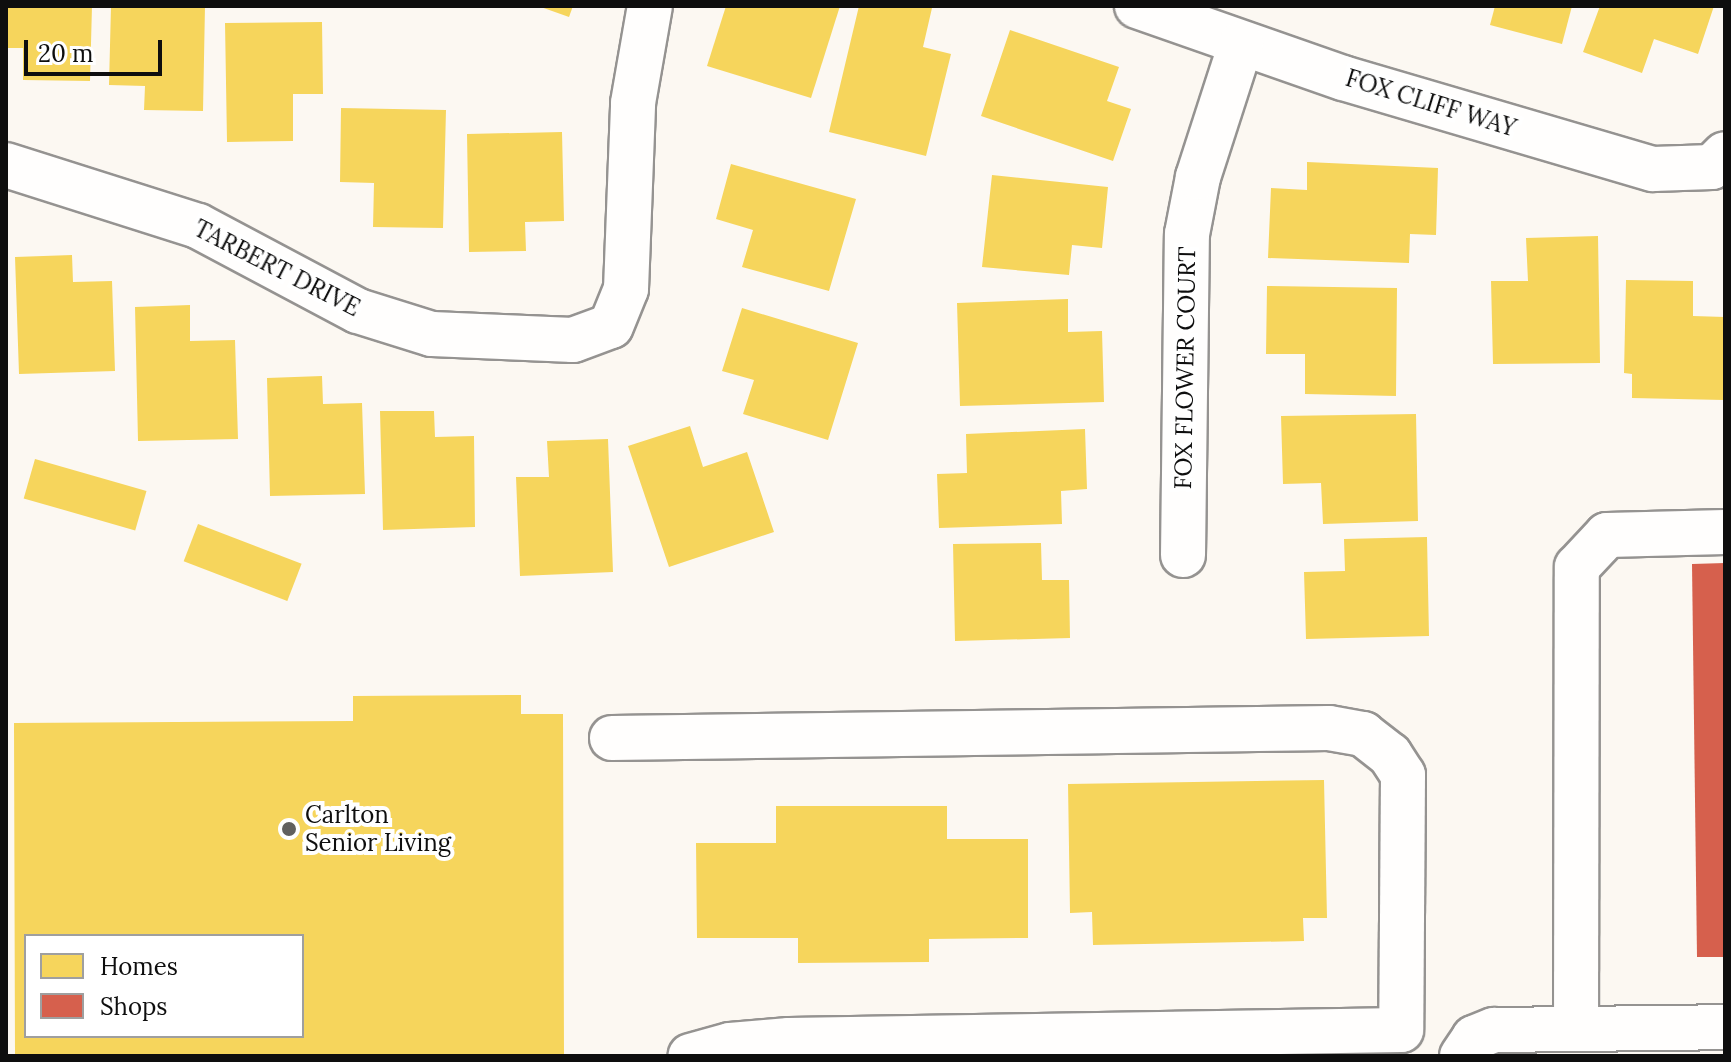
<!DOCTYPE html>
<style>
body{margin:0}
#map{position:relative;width:1731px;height:1062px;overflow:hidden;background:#fcf8f2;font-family:Lora,serif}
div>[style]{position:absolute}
.homes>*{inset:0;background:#f6d55c;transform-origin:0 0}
.shops>*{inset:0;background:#d6604d}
.roads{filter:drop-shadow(2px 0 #959391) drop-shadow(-2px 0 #959391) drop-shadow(0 2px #959391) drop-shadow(0 -2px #959391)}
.minor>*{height:44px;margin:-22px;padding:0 22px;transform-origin:22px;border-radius:22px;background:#fffefd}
.dots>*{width:22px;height:22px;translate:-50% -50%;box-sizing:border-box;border:4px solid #fff;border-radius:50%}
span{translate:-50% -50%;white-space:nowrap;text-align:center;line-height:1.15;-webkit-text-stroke:8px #fff;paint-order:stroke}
.street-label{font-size:24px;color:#0e0e0e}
.poi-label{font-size:24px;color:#0e0e0e}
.left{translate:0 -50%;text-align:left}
.frame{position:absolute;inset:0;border:8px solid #0e0e0e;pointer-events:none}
.legend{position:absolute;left:24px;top:934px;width:280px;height:104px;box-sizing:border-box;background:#fff;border:2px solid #9f9f9f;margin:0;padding:10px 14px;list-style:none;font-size:24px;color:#0e0e0e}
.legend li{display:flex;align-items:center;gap:16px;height:40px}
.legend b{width:40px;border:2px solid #9f9f9f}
.scale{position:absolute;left:24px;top:40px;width:138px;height:36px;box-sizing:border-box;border:4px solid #0e0e0e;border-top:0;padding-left:10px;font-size:24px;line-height:28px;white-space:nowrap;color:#0e0e0e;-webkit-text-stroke:6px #fff;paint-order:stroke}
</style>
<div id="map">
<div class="homes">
<div style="clip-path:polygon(6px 6px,92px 6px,90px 81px,23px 80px,23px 48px,6px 48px)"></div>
<div style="clip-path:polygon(111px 6px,205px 6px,203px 111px,144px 110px,145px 86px,109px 85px)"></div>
<div style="clip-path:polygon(538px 6px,573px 6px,569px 17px)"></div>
<div style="clip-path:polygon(726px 6px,840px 6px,811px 98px,707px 66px)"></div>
<div style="clip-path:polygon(859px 6px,932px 8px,923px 47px,951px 54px,926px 156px,829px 132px)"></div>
<div style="clip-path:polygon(1495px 6px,1572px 6px,1562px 44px,1490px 25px)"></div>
<div style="clip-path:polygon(1600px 6px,1714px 6px,1698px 54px,1654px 39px,1642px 73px,1583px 52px)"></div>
<div style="clip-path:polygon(322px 22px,323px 94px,293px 94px,293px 141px,227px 142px,225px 23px)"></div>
<div style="clip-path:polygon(1010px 30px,1119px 67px,1107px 101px,1131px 109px,1113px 161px,981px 116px)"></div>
<div style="clip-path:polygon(341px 108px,446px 110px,443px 228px,373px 227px,374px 183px,340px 182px)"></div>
<div style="clip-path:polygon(562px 132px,564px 221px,525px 222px,526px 251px,469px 252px,467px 134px)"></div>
<div style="clip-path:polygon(1307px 162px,1438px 168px,1436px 235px,1410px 234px,1409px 263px,1268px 258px,1271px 188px,1307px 190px)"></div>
<div style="clip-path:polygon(731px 164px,856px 199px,829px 291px,742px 267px,753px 230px,716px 219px)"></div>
<div style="clip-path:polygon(992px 175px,1108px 187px,1102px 248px,1072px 245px,1069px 275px,982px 267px)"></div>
<div style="clip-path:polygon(1598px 236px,1600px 363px,1493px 364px,1491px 281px,1528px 281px,1526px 238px)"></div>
<div style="clip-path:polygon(72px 255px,73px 282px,112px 281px,115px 371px,19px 374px,15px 257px)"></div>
<div style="clip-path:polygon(1626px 280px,1693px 281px,1693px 316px,1725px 317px,1724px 400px,1632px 398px,1632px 374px,1624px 373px)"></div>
<div style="clip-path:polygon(1267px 286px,1397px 288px,1396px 396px,1305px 394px,1305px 354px,1266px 354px)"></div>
<div style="clip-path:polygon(1068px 299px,1068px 332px,1102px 331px,1104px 402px,960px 406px,957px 303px)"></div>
<div style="clip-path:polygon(190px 305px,190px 341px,235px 340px,238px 439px,138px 441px,135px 307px)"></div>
<div style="clip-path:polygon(742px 308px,858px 343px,828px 440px,743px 414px,754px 380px,722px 371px)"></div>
<div style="clip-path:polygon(322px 376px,323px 404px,362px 403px,365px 494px,270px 496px,267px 378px)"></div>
<div style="clip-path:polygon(380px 411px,434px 411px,435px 437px,474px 436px,475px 527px,383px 530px)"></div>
<div style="clip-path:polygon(1416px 414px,1418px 521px,1323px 524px,1321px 483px,1283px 484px,1281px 416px)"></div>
<div style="clip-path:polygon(690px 426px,703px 467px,747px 452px,774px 532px,669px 567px,628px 446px)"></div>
<div style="clip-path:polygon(1085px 429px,1087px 489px,1061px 491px,1062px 524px,939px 528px,937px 474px,967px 473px,966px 434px)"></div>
<div style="clip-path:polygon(608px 439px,613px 572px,520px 576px,516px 477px,549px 477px,547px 441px)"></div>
<div style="left:35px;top:459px;width:116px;height:41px;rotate:16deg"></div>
<div style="left:198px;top:524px;width:111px;height:40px;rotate:21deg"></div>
<div style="clip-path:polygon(1427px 537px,1429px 636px,1306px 639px,1304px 572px,1345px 571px,1344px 539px)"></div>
<div style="clip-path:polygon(1041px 543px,1042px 580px,1069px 580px,1070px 638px,955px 641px,953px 544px)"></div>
<div style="clip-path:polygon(evenodd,521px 695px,521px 714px,563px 714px,564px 1056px,15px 1056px,14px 723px,353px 721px,353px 696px,521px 695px,26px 936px,302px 936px,302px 1036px,26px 1036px,26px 936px)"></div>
<div style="clip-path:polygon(1324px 780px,1327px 918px,1303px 918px,1304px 941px,1093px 945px,1092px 912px,1070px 913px,1068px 784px)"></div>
<div style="clip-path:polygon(776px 806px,947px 806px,947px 839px,1028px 839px,1028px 938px,929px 939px,929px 962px,798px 963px,798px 938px,697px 938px,696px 843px,776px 843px)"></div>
</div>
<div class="shops">
<div style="clip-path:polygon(1725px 563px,1725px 957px,1697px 957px,1692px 564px)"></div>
</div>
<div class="roads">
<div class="minor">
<div style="left:1137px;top:6px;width:218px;rotate:19.3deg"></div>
<div style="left:1343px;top:78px;width:323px;rotate:16.4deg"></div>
<div style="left:1653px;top:169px;width:59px;rotate:-1.9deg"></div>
<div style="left:1712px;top:167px;width:18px;rotate:-45deg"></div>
<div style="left:6px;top:165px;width:201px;rotate:17.6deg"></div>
<div style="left:198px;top:226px;width:181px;rotate:28deg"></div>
<div style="left:358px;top:311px;width:77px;rotate:17.3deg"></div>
<div style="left:432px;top:334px;width:141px;rotate:2.4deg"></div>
<div style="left:573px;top:340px;width:40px;rotate:-20.2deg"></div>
<div style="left:611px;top:326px;width:40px;rotate:-68deg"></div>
<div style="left:626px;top:289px;width:186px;rotate:-87.8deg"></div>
<div style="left:633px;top:103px;width:98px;rotate:-80.1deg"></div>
<div style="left:1183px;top:555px;width:321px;rotate:-89.3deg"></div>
<div style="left:1187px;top:234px;width:58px;rotate:-79.1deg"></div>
<div style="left:1198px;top:177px;width:140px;rotate:-72.1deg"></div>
<div style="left:612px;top:738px;width:717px;rotate:-0.8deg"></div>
<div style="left:1329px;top:728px;width:35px;rotate:10deg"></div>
<div style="left:1363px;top:734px;width:34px;rotate:38deg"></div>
<div style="left:1390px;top:755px;width:24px;rotate:57deg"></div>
<div style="left:1403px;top:775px;width:255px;rotate:90.4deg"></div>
<div style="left:1401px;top:1030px;width:612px;rotate:179.06deg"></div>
<div style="left:789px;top:1040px;width:59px;rotate:175.2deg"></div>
<div style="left:730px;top:1045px;width:41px;rotate:164.6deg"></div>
<div style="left:1576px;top:1026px;width:459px;rotate:-89.9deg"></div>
<div style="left:1577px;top:567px;width:44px;rotate:-46.8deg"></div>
<div style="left:1607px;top:535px;width:118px;rotate:-1.5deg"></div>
<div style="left:1462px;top:1056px;width:22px;rotate:-56deg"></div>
<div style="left:1474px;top:1038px;width:22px;rotate:-22deg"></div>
<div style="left:1494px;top:1030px;width:231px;rotate:-0.7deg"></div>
</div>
</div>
<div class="dots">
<div style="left:289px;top:829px;background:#61605e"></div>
</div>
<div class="street-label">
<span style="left:1431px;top:103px;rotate:17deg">FOX CLIFF WAY</span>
<span style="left:277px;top:268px;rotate:27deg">TARBERT DRIVE</span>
<span style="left:1185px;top:368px;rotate:-89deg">FOX FLOWER COURT</span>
</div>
<div class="poi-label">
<span class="left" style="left:305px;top:829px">Carlton<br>Senior Living</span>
</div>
<div class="frame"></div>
<ul class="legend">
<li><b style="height:22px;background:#f6d55c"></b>Homes</li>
<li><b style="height:22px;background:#d6604d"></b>Shops</li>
</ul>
<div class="scale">20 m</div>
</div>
